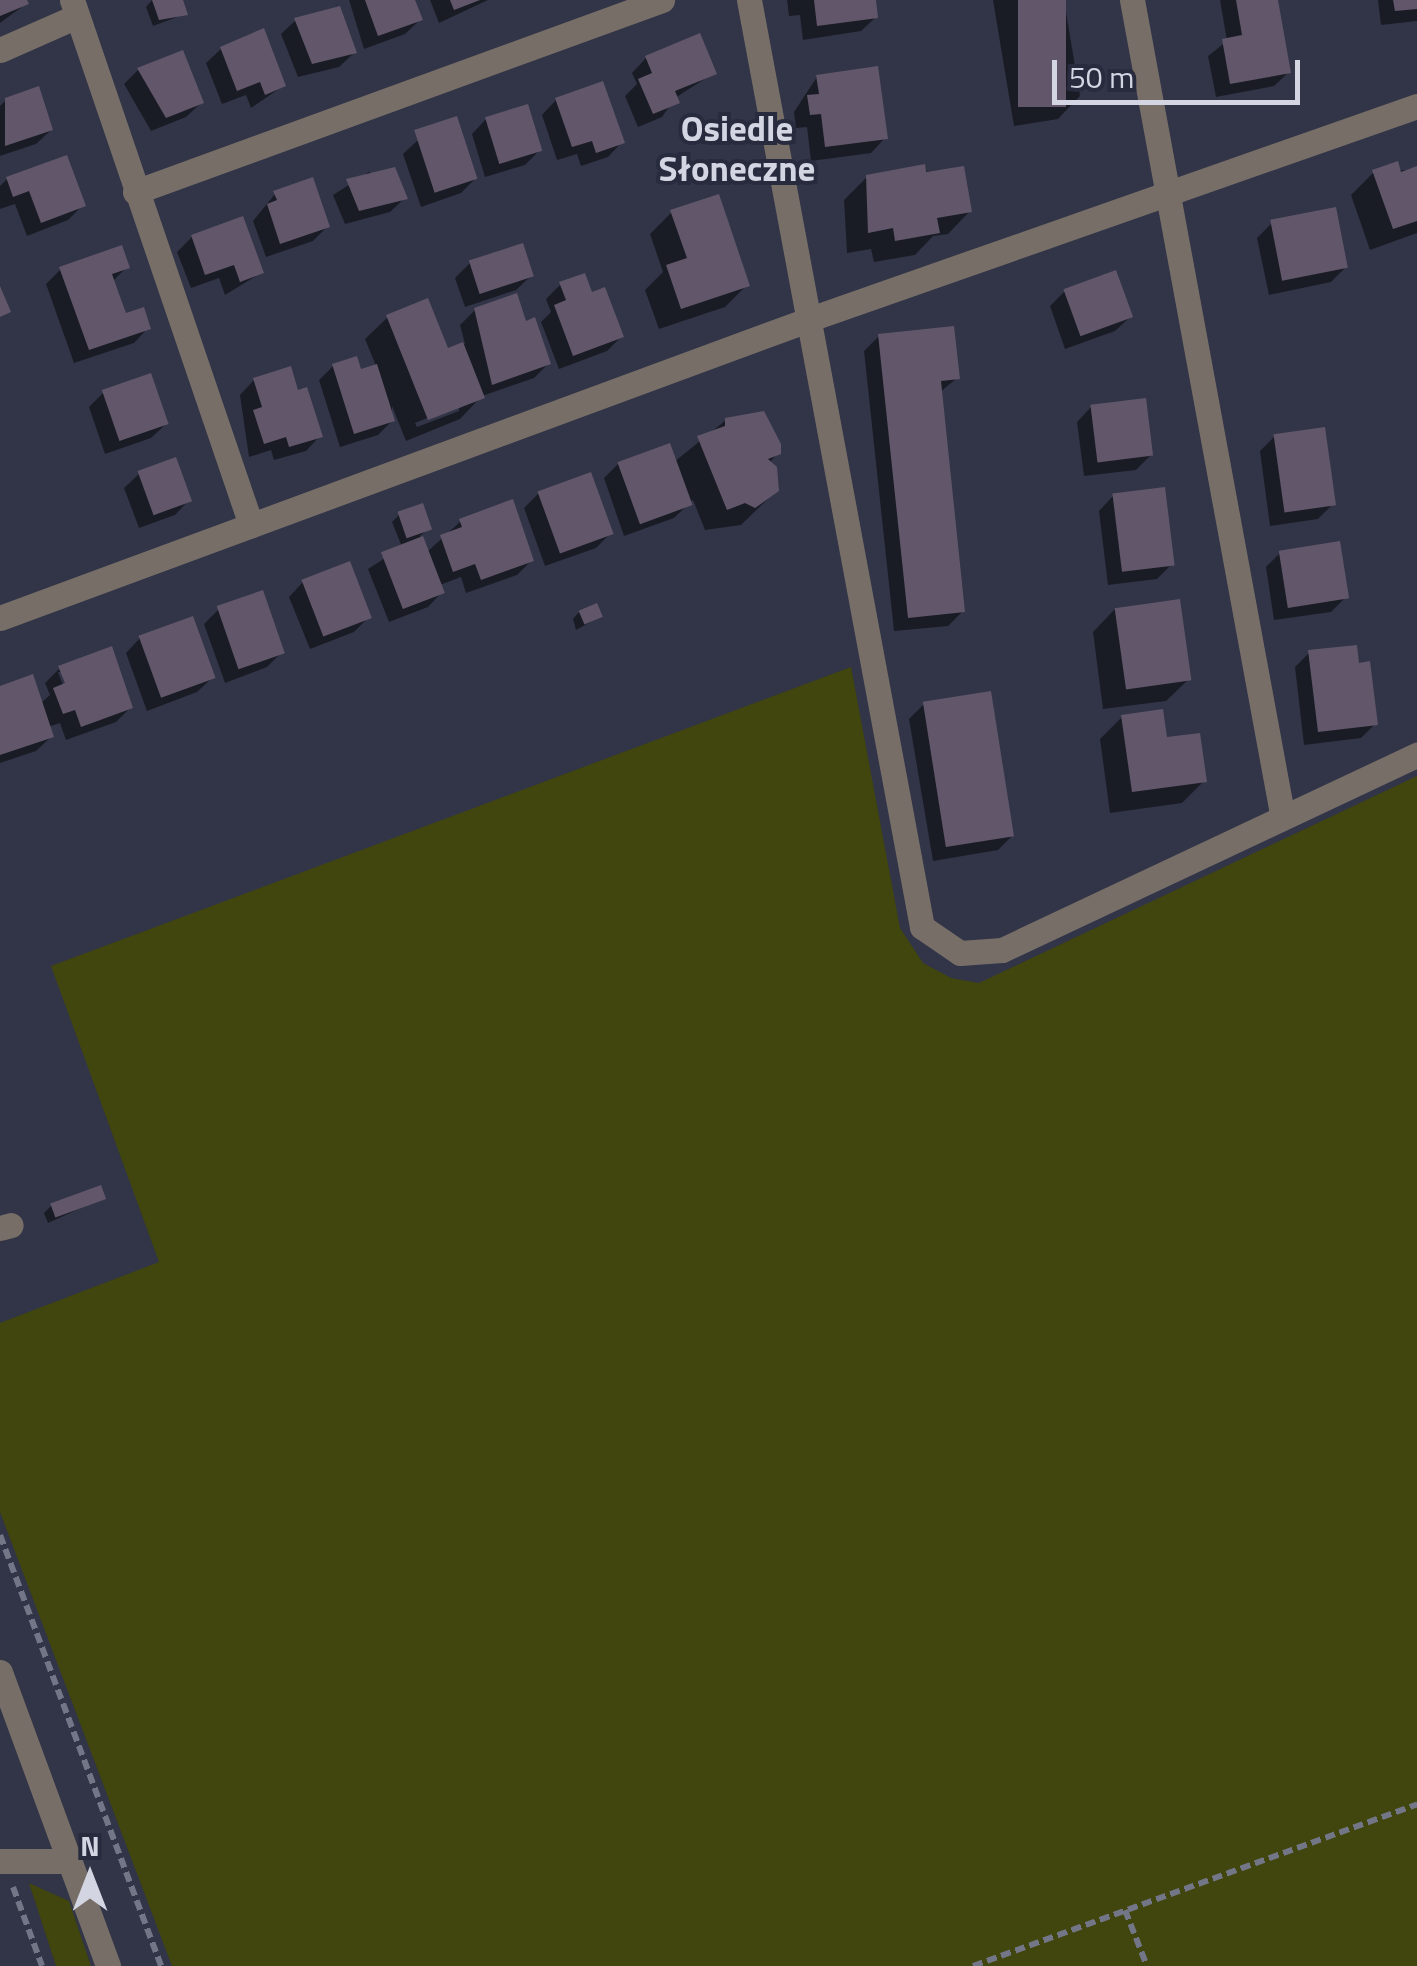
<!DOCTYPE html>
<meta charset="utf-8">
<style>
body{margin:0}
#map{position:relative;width:1417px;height:1966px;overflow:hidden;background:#313547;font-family:"Titillium Web",sans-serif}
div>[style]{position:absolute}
.green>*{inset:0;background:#41450e}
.shadow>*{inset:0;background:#0007}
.building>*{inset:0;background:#62576a;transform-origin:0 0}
.path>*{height:6px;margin-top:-3px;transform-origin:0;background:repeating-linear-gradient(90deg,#727686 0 10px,transparent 0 15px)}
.minor>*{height:25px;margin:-12.5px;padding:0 12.5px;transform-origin:12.5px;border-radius:12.5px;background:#786e68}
span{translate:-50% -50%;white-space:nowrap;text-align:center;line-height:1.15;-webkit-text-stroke:8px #272b3d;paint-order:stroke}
.district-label{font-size:35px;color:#d3d6e2;font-weight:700}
.north{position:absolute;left:40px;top:1826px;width:100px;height:100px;-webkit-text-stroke:8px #272b3d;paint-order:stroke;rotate:0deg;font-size:28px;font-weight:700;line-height:40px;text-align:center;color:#d3d6e2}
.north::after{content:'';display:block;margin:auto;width:35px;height:45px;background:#d3d6e2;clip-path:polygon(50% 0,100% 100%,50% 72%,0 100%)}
.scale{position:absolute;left:1052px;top:60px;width:248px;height:45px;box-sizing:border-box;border:5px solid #d3d6e2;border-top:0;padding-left:12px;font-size:30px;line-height:35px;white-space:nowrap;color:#d3d6e2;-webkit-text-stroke:8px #272b3d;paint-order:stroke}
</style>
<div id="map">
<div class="green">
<div style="clip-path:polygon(851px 667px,900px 928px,923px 963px,951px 978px,979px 983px,1417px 776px,1417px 1966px,172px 1966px,0 1512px,0 1323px,159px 1262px,51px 966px)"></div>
<div style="clip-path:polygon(29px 1883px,69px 1901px,91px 1966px,56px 1966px)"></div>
</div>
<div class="shadow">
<div style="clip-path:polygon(0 0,25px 0,26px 4px,0 23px)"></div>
<div style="clip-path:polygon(152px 0,180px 0,185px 14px,153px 26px,146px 7px)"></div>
<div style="clip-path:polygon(413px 0,420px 20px,405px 34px,364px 49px,349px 0)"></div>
<div style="clip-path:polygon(430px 0,488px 0,439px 23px)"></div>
<div style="clip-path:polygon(787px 0,873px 0,876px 17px,861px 31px,803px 40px,800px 15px,789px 16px)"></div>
<div style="clip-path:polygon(993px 0,1064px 0,1080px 96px,1058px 119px,1014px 126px)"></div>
<div style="clip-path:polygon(1220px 0,1276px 0,1289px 72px,1274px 86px,1216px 97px,1208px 56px,1227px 41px)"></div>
<div style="clip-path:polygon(1378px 0,1417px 0,1417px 21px,1381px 25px)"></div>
<div style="clip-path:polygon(296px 20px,354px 53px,339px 67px,298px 77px,281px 34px)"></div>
<div style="clip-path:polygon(221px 49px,283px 86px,251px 108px,246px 95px,222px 104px,206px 63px)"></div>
<div style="clip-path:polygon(646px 58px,714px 73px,675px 98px,662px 117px,638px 127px,625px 96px,637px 84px,632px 73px)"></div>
<div style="clip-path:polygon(138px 70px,201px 103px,186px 117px,151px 131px,124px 84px)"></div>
<div style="clip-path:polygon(817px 77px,885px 138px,871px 153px,811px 161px,807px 127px,796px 128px,794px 112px)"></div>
<div style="clip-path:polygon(6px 100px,51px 130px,36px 144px,0 156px,0 106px)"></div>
<div style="clip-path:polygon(556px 100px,622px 142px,608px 157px,581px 166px,577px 154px,557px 160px,542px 115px)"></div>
<div style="clip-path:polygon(486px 119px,539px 151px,525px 165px,485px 177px,472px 134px)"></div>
<div style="clip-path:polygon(418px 140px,476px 178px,461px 193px,421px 207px,403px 154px)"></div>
<div style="clip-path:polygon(962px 168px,970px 211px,948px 234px,933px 236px,915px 255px,874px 262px,871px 249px,847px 253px,844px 200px,867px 177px)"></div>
<div style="clip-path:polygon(1417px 169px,1417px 233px,1370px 250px,1351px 195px,1373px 173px)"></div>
<div style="clip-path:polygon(369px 172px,405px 198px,390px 212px,345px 224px,333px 195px)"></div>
<div style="clip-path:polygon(7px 179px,83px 205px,68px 220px,27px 236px,15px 204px,0 209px,0 186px)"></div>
<div style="clip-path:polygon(275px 194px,328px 226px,313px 241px,266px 257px,253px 221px)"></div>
<div style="clip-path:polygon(672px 212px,747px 285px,725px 307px,659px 329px,645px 290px,663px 272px,650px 234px)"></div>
<div style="clip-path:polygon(1272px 223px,1346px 267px,1331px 282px,1269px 295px,1257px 238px)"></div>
<div style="clip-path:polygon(192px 237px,261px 273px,225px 295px,219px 278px,191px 288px,177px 252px)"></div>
<div style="clip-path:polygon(470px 263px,531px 276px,516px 290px,465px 307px,455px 278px)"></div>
<div style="clip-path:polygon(127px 267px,112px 282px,124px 316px,148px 328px,134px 343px,74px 363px,46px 284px,61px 269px)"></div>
<div style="clip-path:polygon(561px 284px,590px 295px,621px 337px,607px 351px,559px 369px,541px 322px,551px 312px,546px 299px)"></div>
<div style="clip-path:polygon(1065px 291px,1130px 317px,1115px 331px,1065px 349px,1050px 306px)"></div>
<div style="clip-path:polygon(evenodd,475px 310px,525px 324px,548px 364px,534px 378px,482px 396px,460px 419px,406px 441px,392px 406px,392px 421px,378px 435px,340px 447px,319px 380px,333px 366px,359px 372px,376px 366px,365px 339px,388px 317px,446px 352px,465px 344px,460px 325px,475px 310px,459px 405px,459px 411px,417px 427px,415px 423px,459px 405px)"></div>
<div style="clip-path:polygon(879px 336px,957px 378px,939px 393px,963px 611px,948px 626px,894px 631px,864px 351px)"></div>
<div style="clip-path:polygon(254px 380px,296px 393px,320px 436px,306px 451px,274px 460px,271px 450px,249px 457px,240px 395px)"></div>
<div style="clip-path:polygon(103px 393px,166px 424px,151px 438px,105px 454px,89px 407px)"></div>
<div style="clip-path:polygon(1091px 407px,1151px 455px,1136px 470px,1084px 476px,1077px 422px)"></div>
<div style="clip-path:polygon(726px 420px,778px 453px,768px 464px,777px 490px,741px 525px,705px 530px,693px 500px,674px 518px,624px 536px,604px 478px,619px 463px,674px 462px)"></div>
<div style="clip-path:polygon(1275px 436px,1333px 504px,1318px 519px,1270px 526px,1260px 451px)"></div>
<div style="clip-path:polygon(139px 474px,189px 500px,175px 515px,139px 528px,124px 488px)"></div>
<div style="clip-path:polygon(539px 493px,611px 533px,596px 548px,545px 566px,524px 508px)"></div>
<div style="clip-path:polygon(1113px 496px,1172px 564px,1157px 579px,1108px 585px,1099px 511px)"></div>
<div style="clip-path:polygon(399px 515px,429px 528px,420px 536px,427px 552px,461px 521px,531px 561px,517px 575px,466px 593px,461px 577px,440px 585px,442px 592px,428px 607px,389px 622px,368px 569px,402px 547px,392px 522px)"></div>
<div style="clip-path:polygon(1281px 552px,1346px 597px,1331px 612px,1274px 620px,1266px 567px)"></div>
<div style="clip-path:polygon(303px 582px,369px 617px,354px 632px,310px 649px,289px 597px)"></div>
<div style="clip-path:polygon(1115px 609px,1189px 679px,1166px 701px,1103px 709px,1093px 632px)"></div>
<div style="clip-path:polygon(218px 610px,282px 652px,267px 667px,225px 683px,204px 624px)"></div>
<div style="clip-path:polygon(579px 612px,600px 617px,576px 630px,573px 619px)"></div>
<div style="clip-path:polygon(140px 638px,212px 678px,197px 692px,147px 711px,126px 653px)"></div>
<div style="clip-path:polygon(1309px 653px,1357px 666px,1375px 724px,1361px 738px,1304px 745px,1295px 667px)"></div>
<div style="clip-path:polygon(evenodd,60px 668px,131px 707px,116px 722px,66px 740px,60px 723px,48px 727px,51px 737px,36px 751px,0 763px,0 688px,40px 704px,50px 695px,45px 683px,60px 668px,58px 672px,64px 672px,67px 695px,58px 672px)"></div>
<div style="clip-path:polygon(924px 704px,1013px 835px,998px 850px,933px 861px,909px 719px)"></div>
<div style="clip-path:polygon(1122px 717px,1164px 740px,1204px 781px,1182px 803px,1110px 813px,1100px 739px)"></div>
<div style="clip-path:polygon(103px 1198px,48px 1223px,44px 1213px,51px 1206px)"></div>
</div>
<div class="building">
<div style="clip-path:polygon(0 0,27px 0,29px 4px,0 16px)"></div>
<div style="clip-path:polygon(152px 0,183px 0,188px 15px,159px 20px)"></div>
<div style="clip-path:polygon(365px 0,415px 0,423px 20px,378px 36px)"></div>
<div style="clip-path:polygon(450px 0,480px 0,454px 10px)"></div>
<div style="clip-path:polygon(814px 0,876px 0,878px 18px,817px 26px)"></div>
<div style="left:1018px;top:0;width:48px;height:107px"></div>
<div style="clip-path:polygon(1236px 0,1278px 0,1291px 73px,1230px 84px,1222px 39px,1242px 35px)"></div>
<div style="clip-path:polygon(1393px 0,1417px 0,1417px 9px,1395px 11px)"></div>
<div style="clip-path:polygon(340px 6px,357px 53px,312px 64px,294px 18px)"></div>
<div style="clip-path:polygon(264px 28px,286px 86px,265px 95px,260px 82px,237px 91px,220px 47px)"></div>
<div style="clip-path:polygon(700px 33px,717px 74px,675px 91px,680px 103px,653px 114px,638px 79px,652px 73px,645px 56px)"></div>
<div style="clip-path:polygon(183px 50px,204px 103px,166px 118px,137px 68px)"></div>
<div style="clip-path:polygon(878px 66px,888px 139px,825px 147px,821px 114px,810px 115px,807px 95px,819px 94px,816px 75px)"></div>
<div style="clip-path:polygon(603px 81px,625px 143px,596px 153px,592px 141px,572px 147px,555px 98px)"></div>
<div style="clip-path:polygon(39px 86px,53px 130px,5px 146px,5px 98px)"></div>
<div style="left:528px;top:104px;width:49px;height:45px;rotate:73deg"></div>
<div style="left:457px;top:116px;width:66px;height:45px;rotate:72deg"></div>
<div style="clip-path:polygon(67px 155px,86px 206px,41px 223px,29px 191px,13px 197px,6px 177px)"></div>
<div style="clip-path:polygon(1398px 161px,1401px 172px,1417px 166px,1417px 221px,1393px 229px,1372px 170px)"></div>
<div style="clip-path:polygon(925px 164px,926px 172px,964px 166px,972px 212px,937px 218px,940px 233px,895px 241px,893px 228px,868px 233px,866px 175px)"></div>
<div style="clip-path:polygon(395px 167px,408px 199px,359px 211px,346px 179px)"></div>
<div style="clip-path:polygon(313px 177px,330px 227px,280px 244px,267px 204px,277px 200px,273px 191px)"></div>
<div style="clip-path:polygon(719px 194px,750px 286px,681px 309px,666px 265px,687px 258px,670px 210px)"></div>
<div style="left:1336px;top:207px;width:62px;height:67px;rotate:79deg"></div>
<div style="clip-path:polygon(243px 216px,264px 273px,240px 282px,234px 265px,205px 275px,191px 235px)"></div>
<div style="left:523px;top:243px;width:35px;height:57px;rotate:72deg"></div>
<div style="clip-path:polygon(122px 245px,130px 268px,112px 274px,119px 294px,126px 313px,144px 307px,151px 329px,89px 350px,59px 267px)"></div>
<div style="left:1116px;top:270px;width:50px;height:56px;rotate:70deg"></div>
<div style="clip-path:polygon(585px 273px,592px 292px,605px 287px,624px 337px,573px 356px,554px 305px,566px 300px,559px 282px)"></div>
<div style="clip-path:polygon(0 286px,11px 312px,0 317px)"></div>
<div style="clip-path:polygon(517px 293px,526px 321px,535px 317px,551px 364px,492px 385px,474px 308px)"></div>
<div style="clip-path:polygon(428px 298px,448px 348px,463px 342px,485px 398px,428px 420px,386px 315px)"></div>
<div style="clip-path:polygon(954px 326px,960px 379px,941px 381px,965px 612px,908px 618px,878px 334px)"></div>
<div style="clip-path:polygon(357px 356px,361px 369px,377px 364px,395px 421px,354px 434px,332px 364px)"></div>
<div style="clip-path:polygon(291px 366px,298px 390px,307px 387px,323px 437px,289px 447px,286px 437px,264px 444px,253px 410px,262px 407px,253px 378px)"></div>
<div style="left:151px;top:373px;width:54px;height:52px;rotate:71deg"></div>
<div style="left:1146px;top:398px;width:58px;height:56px;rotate:83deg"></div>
<div style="clip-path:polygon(764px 411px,781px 444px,781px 454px,768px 459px,777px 467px,779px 491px,755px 508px,745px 503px,727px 510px,697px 436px,725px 426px,725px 418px)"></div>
<div style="left:1325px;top:427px;width:79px;height:52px;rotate:82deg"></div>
<div style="left:670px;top:443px;width:66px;height:56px;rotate:70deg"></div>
<div style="left:176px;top:457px;width:47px;height:41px;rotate:70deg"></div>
<div style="left:591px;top:472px;width:66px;height:57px;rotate:70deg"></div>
<div style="left:1165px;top:487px;width:79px;height:53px;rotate:83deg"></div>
<div style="clip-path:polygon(513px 499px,534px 561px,481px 580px,475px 564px,453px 572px,440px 535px,462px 527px,459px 519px)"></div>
<div style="left:423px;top:503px;width:28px;height:27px;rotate:71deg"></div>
<div style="left:423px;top:536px;width:61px;height:45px;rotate:69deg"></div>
<div style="left:1340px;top:541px;width:58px;height:62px;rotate:81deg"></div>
<div style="left:350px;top:561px;width:61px;height:52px;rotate:69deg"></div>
<div style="left:263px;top:590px;width:67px;height:49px;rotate:71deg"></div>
<div style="left:1180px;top:599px;width:82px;height:66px;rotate:82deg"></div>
<div style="left:597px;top:603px;width:15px;height:20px;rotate:67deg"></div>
<div style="left:193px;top:616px;width:66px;height:58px;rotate:70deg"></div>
<div style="clip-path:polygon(1357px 645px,1359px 663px,1370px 661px,1378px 725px,1318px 732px,1308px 650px)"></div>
<div style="clip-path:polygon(112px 646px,133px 708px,81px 727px,75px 710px,63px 714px,53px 688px,65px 683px,58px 666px)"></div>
<div style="clip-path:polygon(33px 674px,54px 737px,0 755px,0 686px)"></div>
<div style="left:991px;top:691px;width:147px;height:69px;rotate:81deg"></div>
<div style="clip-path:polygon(1163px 709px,1167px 737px,1200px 733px,1207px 782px,1132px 792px,1121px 715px)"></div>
<div style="left:101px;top:1185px;width:15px;height:54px;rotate:70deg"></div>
</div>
<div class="path">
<div style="left:0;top:1535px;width:460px;rotate:69.5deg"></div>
<div style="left:13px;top:1887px;width:84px;rotate:69.8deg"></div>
<div style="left:1125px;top:1910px;width:60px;rotate:68.6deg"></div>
<div style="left:973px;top:1966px;width:473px;rotate:-20deg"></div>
</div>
<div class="minor">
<div style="left:72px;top:0;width:555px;rotate:71.17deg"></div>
<div style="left:749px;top:0;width:943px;rotate:79.43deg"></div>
<div style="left:922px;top:927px;width:46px;rotate:34.4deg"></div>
<div style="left:960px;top:953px;width:42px;rotate:-4.1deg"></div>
<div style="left:1002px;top:950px;width:459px;rotate:-25.2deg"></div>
<div style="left:1132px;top:0;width:827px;rotate:79.55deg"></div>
<div style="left:0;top:50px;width:84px;rotate:-23.8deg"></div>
<div style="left:135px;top:192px;width:561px;rotate:-20.02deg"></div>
<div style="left:0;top:618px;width:863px;rotate:-20.26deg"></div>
<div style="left:810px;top:319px;width:643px;rotate:-19.34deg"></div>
<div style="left:0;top:1228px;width:11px;rotate:-15deg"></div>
<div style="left:0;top:1672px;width:313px;rotate:69.8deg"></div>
<div style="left:0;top:1861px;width:69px"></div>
</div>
<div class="district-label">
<span style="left:737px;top:148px">Osiedle<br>Słoneczne</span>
</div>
<div class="north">N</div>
<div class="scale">50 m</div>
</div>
